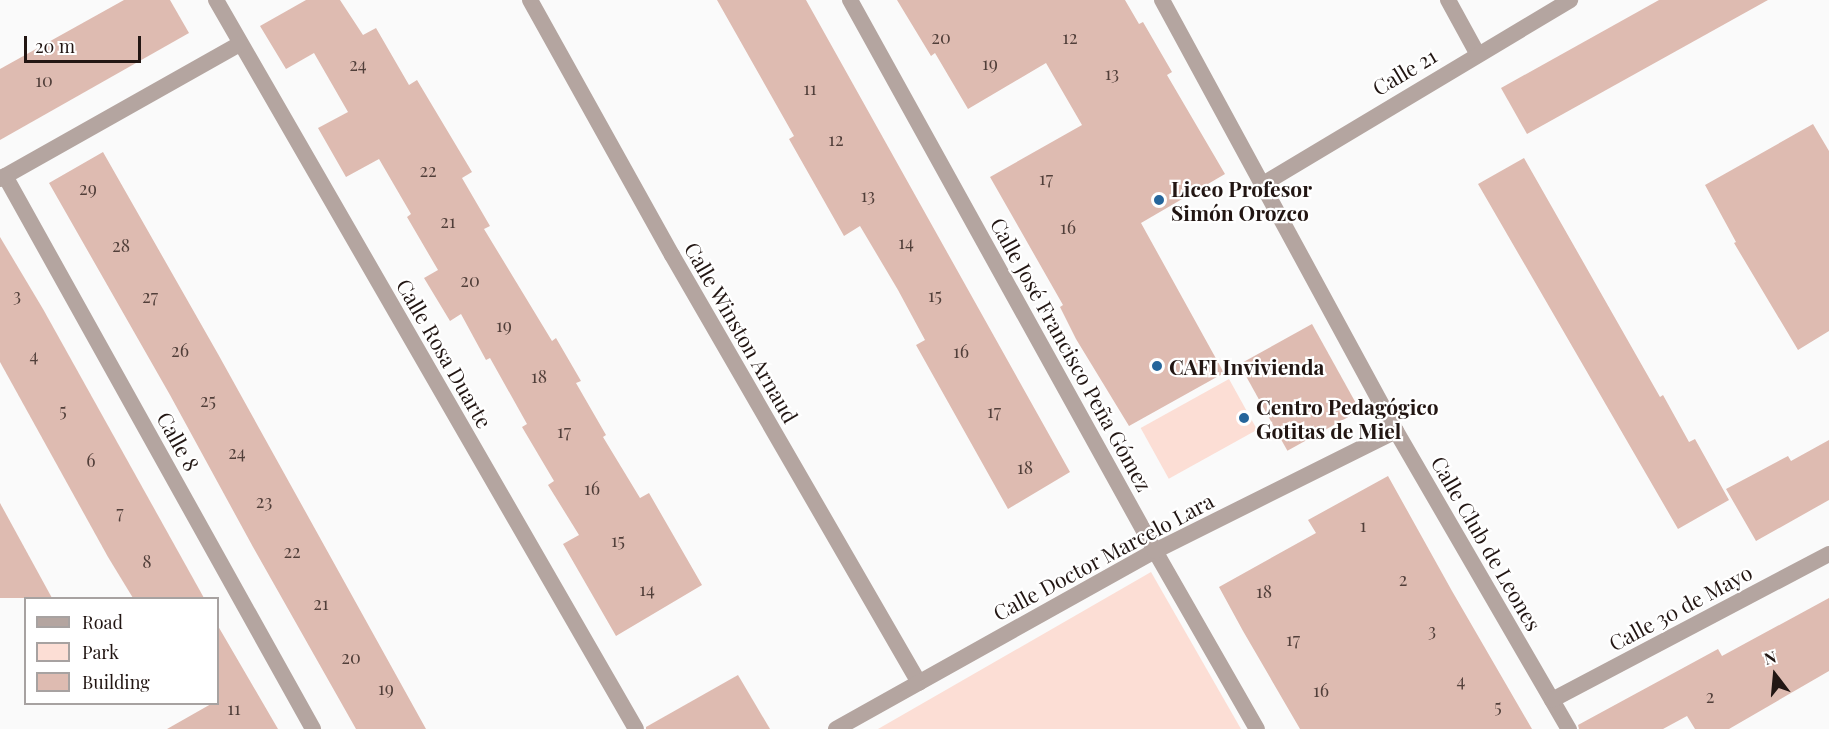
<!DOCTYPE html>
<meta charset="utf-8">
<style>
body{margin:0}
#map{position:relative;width:1829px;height:729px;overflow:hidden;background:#fafafa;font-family:"Playfair Display",serif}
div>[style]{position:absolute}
.green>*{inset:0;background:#fcded5;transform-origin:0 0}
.building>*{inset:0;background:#debbb1;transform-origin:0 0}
.minor>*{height:16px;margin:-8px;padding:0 8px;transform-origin:8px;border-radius:8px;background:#b4a5a0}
.dots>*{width:16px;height:16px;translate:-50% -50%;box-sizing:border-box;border:3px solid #fff;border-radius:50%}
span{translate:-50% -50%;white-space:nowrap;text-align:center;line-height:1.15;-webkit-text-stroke:4.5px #fff;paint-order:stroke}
.number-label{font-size:18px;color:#513f3a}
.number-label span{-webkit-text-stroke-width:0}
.street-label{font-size:21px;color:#221613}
.poi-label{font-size:21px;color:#221613;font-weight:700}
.left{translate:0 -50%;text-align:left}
.legend{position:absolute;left:24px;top:597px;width:195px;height:108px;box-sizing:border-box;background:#fff;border:2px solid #a7a2a1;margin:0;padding:8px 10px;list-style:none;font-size:18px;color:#221613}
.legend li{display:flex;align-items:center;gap:12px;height:30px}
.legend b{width:30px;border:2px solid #a7a2a1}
.north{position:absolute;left:1745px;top:645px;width:60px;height:60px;-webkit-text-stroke:4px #fff;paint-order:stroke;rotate:344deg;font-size:16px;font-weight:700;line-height:24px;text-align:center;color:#221613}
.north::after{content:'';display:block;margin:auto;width:21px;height:27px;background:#221613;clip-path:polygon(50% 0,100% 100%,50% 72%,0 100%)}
.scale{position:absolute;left:24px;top:36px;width:117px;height:27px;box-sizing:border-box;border:3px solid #221613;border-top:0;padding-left:8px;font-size:18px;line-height:21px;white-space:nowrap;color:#221613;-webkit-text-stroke:4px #fff;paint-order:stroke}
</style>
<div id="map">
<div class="green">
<div style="left:1229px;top:379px;width:58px;height:101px;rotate:61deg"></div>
<div style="clip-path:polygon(1151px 572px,1241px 729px,878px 729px)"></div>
</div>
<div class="building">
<div style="clip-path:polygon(124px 0,170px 0,189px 33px,0 140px,0 69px)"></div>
<div style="clip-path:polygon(306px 0,340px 0,363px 35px,376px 28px,409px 85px,417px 80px,472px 172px,462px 178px,490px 226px,484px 229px,552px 341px,556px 338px,581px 381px,576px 383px,606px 435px,603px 437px,640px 498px,649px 493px,702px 585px,616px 636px,563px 544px,579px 535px,548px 485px,554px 481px,522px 427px,527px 424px,490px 358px,486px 360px,461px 314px,450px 321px,424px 278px,438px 270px,407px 217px,411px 214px,379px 159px,346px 177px,318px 128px,348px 112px,314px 53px,286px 69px,260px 26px)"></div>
<div style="clip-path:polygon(717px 0,806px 0,1070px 472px,1008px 509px,916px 345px,925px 340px,898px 290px,860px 226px,844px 236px,789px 139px,794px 136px)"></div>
<div style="clip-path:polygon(897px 0,1125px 0,1139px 24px,1143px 22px,1172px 72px,1167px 75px,1225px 174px,1141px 223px,1224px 373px,1129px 426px,1076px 339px,1060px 307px,1063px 305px,990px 177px,1082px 125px,1046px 63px,968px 109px,935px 53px,931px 56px)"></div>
<div style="clip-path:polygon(1659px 0,1768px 0,1527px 134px,1501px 88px)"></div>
<div style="clip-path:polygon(1813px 124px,1829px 151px,1829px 331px,1798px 350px,1734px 243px,1736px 242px,1705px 185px)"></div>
<div style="clip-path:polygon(103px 152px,218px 354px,426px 729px,356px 729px,253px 547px,170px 395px,49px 183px)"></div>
<div style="clip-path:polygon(1524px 158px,1660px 397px,1663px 395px,1689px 442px,1695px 439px,1729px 500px,1678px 529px,1478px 184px)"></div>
<div style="clip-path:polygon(0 237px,43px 309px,204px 598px,133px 598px,108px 557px,0 362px)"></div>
<div style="left:1312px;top:324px;width:99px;height:83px;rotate:61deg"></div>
<div style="clip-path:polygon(1829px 440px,1829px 500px,1756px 541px,1726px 489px,1788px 456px,1791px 461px)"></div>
<div style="clip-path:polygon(1388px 476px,1452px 591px,1532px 729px,1300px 729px,1243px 631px,1219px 587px,1316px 533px,1308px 520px)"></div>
<div style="clip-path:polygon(0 503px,52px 598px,0 598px)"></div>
<div style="clip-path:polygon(1829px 598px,1829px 671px,1729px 729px,1695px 729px,1687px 716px,1663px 729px,1579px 729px,1578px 725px,1718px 649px,1722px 656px)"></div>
<div style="clip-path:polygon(218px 626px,278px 729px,167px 729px,211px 704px,218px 704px)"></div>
<div style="clip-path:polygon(738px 675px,770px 729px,646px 729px,646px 727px)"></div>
</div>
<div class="minor">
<div style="left:216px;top:0;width:841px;rotate:60.05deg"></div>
<div style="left:530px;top:0;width:292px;rotate:60.9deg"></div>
<div style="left:672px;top:255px;width:494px;rotate:60deg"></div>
<div style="left:850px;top:0;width:630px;rotate:61.03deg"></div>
<div style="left:1155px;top:551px;width:205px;rotate:60.2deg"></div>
<div style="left:1162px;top:0;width:490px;rotate:61.5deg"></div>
<div style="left:1396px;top:431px;width:345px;rotate:59.9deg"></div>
<div style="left:1448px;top:0;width:60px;rotate:61.3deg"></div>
<div style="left:5px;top:176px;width:633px;rotate:60.88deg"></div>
<div style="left:0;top:179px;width:275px;rotate:-29.4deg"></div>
<div style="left:1263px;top:184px;width:358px;rotate:-30.9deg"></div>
<div style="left:1552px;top:700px;width:313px;rotate:-27.8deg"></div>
<div style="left:836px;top:729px;width:365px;rotate:-29.2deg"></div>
<div style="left:1155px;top:551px;width:269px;rotate:-26.5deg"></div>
</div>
<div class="dots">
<div style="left:1159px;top:200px;background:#25659b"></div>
<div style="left:1157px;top:366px;background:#25659b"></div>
<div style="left:1244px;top:418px;background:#25659b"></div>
</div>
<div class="number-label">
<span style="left:941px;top:37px">20</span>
<span style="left:1070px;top:37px">12</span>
<span style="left:990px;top:63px">19</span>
<span style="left:358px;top:64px">24</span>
<span style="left:1112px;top:73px">13</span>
<span style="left:44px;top:80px">10</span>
<span style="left:810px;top:88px">11</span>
<span style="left:836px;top:139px">12</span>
<span style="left:428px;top:170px">22</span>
<span style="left:1046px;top:178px">17</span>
<span style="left:88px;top:188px">29</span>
<span style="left:868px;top:195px">13</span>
<span style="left:448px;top:221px">21</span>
<span style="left:1068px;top:227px">16</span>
<span style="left:906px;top:242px">14</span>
<span style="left:121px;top:245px">28</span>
<span style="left:470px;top:280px">20</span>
<span style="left:17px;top:295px">3</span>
<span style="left:935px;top:295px">15</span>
<span style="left:150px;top:296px">27</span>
<span style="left:504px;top:325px">19</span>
<span style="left:180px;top:350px">26</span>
<span style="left:961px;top:351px">16</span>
<span style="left:34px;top:355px">4</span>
<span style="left:539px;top:376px">18</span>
<span style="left:208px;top:400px">25</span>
<span style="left:63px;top:410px">5</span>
<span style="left:994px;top:411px">17</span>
<span style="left:564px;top:431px">17</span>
<span style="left:237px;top:452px">24</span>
<span style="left:91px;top:460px">6</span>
<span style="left:1025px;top:467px">18</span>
<span style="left:592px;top:488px">16</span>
<span style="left:264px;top:501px">23</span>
<span style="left:120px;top:512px">7</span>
<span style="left:1363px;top:525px">1</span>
<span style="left:618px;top:540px">15</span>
<span style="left:292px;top:551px">22</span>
<span style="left:147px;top:561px">8</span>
<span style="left:1403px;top:579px">2</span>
<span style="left:647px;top:589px">14</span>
<span style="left:1264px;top:591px">18</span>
<span style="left:321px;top:603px">21</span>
<span style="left:1432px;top:630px">3</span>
<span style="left:1293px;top:639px">17</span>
<span style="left:351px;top:657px">20</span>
<span style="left:1461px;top:680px">4</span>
<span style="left:386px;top:688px">19</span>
<span style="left:1321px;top:690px">16</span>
<span style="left:1710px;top:696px">2</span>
<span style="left:1498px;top:706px">5</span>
<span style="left:234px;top:708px">11</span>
</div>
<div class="street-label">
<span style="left:1404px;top:71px;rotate:-31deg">Calle 21</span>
<span style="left:742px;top:332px;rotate:60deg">Calle Winston Arnaud</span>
<span style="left:445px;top:353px;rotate:60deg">Calle Rosa Duarte</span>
<span style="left:1072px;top:354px;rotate:61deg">Calle José Francisco Peña Gómez</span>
<span style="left:179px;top:441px;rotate:61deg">Calle 8</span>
<span style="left:1487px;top:543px;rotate:60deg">Calle Club de Leones</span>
<span style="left:1103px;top:556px;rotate:-28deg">Calle Doctor Marcelo Lara</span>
<span style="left:1680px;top:607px;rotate:-28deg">Calle 30 de Mayo</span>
</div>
<div class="poi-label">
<span class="left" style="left:1171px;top:200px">Liceo Profesor<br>Simón Orozco</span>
<span class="left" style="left:1169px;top:366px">CAFI Invivienda</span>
<span class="left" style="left:1256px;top:418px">Centro Pedagógico<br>Gotitas de Miel</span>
</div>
<ul class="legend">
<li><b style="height:8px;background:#b4a5a0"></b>Road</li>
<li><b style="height:16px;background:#fcded5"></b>Park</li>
<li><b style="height:16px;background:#debbb1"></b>Building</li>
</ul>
<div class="north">N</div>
<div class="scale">20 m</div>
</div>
